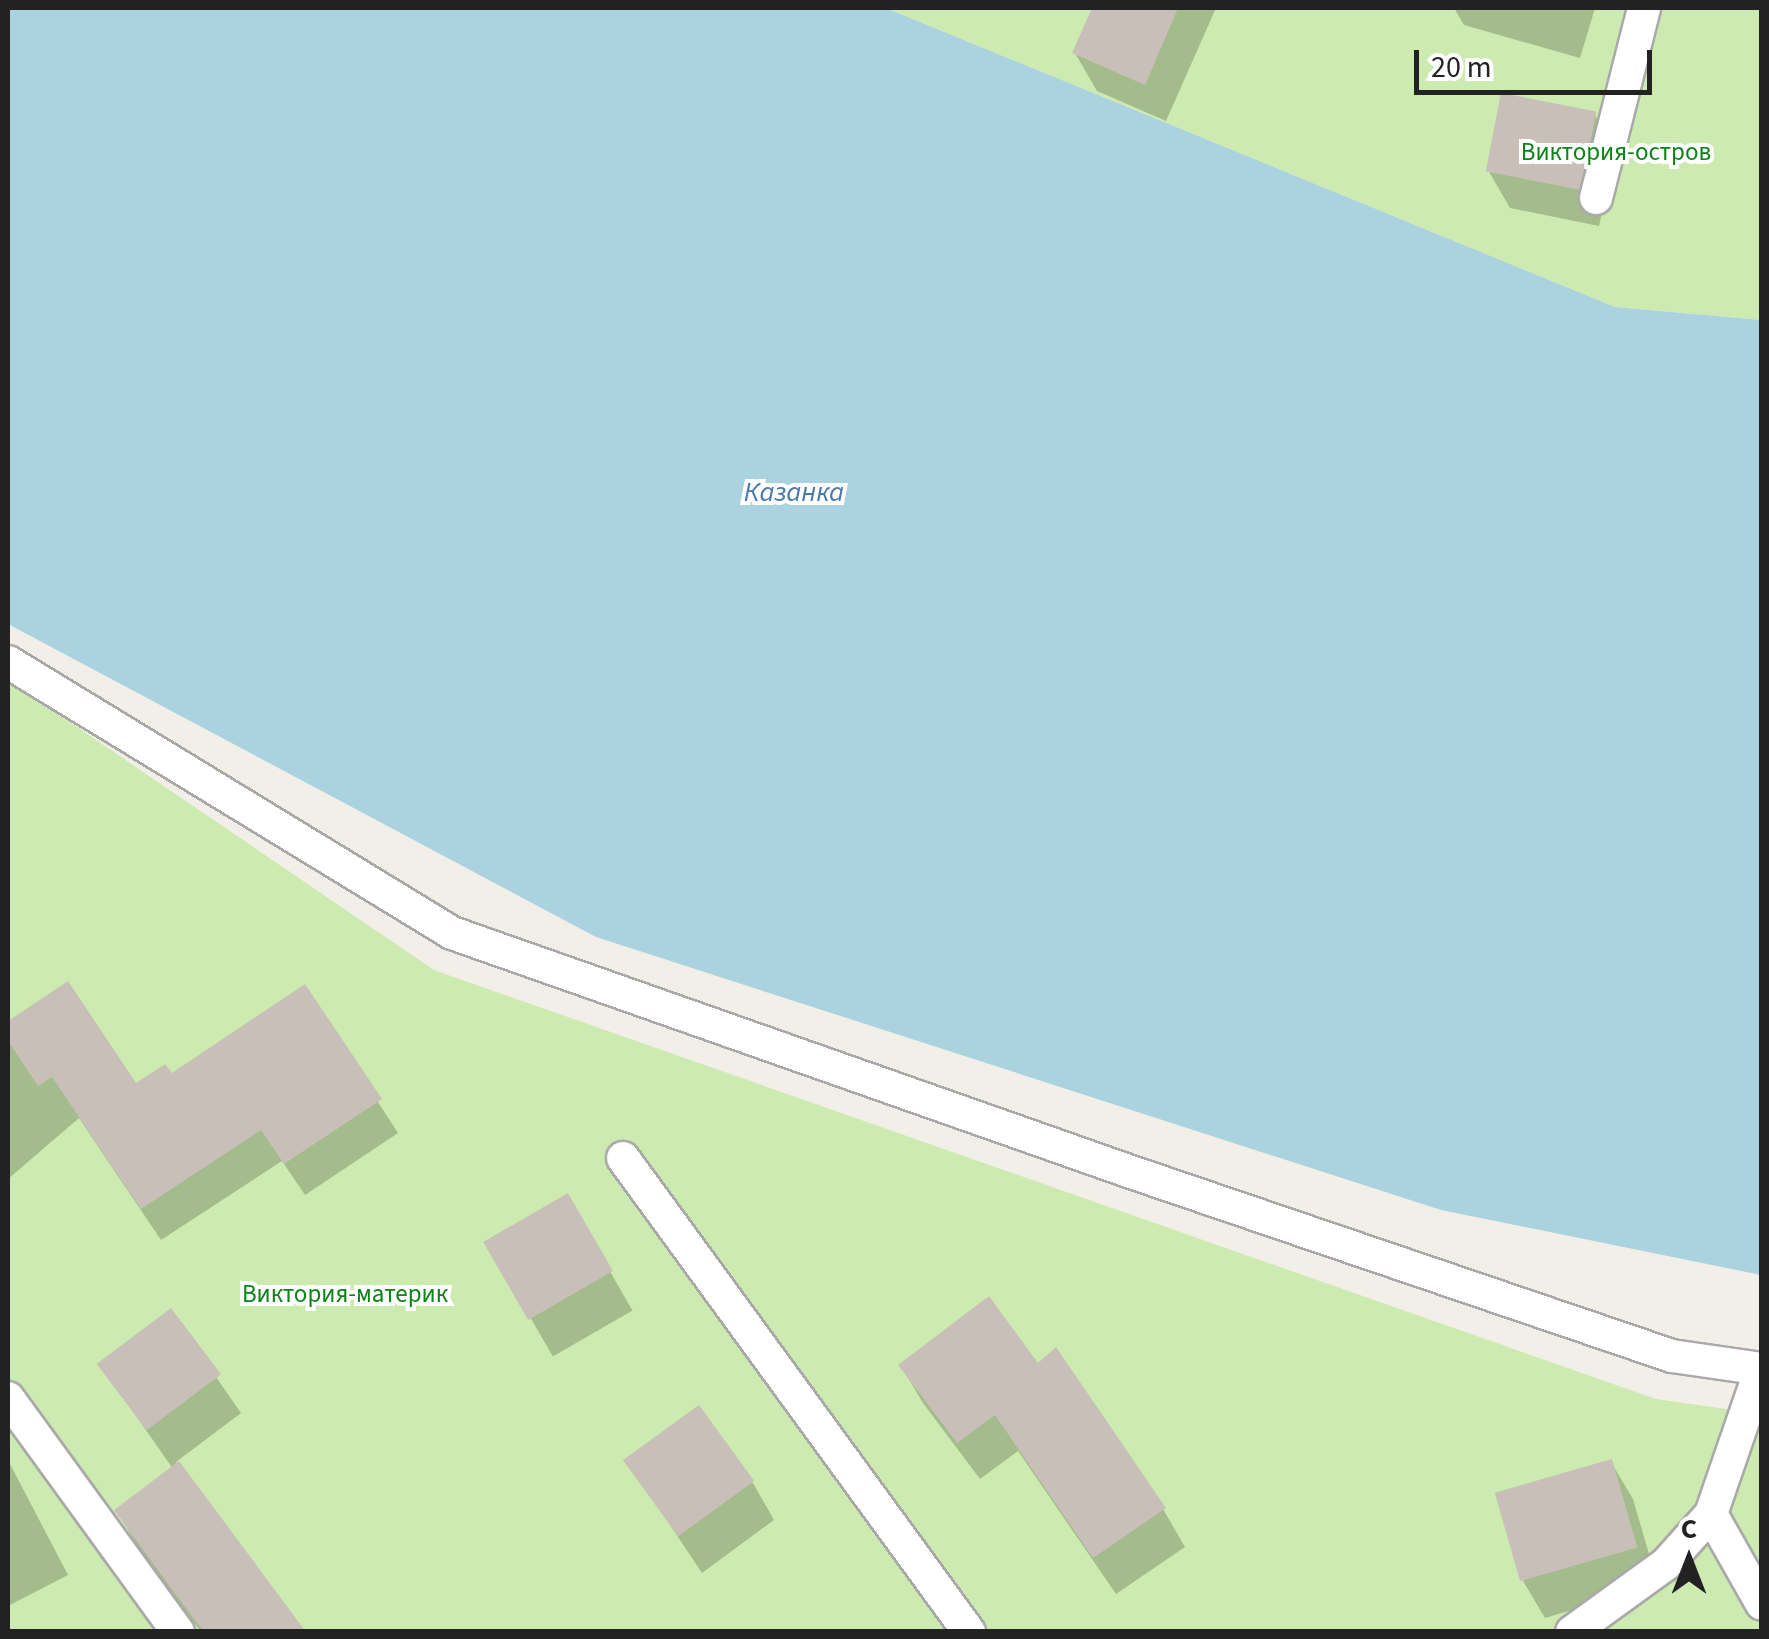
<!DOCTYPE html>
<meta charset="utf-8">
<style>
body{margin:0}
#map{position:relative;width:1769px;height:1639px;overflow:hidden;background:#f2efe9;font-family:"Source Sans 3",sans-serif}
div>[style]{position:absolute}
.grass>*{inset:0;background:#cdebb0}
.water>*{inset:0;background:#aad3df}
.shadow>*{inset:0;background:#0003;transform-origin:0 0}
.building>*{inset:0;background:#c7bfb8;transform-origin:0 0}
.roads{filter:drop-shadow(2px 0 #a9a9a9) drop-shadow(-2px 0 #a9a9a9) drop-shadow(0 2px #a9a9a9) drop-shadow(0 -2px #a9a9a9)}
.service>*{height:32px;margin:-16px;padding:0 16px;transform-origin:16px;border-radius:16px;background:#fff}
span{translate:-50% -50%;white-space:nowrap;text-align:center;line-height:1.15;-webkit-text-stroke:8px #fff;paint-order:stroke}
.park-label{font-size:25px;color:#0c8416}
.water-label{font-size:28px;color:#4a7aab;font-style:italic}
.frame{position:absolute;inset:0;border:10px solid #222;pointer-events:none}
.north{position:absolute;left:1639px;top:1509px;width:100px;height:100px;-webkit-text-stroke:8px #fff;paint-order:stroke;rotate:0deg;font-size:28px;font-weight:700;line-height:40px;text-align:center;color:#222}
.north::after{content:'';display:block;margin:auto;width:35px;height:45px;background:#222;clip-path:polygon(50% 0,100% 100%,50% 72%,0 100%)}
.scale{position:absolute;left:1414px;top:50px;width:238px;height:45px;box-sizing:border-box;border:5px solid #222;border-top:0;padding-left:12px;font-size:30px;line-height:35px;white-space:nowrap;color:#222;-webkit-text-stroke:8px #fff;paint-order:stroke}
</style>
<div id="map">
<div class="grass">
<div style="clip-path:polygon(886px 8px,1761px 8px,1761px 320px,1615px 307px)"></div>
<div style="clip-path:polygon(8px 680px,434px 970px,1656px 1399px,1761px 1414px,1761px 1631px,8px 1631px)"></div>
</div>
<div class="water">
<div style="clip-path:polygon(8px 8px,886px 8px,1615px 307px,1761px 320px,1761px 1275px,1441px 1210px,596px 937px,8px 624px)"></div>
</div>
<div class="shadow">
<div style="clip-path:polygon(1094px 8px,1216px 8px,1166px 121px,1097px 91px,1075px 53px)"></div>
<div style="clip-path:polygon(1454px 8px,1595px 8px,1580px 58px,1464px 25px)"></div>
<div style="clip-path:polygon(1594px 114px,1616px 151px,1599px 226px,1510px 208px,1488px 170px)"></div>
<div style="clip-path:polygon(304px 988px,398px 1133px,305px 1195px,282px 1161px,161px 1240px,79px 1118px,8px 1179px,8px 1026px,17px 1017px,136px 1087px,171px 1076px)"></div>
<div style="left:567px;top:1197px;width:131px;height:92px;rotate:60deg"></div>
<div style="clip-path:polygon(171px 1312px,241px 1413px,176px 1462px,303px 1632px,201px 1632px,139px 1548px,117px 1511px,173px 1469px,100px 1364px)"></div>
<div style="clip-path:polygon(901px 1366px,1038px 1366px,1163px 1509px,1185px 1547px,1116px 1594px,1018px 1451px,980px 1479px,923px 1403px)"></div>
<div style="clip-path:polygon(626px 1459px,753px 1483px,774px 1520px,702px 1573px)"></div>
<div style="clip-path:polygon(9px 1462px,68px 1575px,8px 1606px,8px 1463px)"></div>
<div style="clip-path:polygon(1611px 1462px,1633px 1499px,1658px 1585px,1545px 1618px,1523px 1581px)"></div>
</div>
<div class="building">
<div style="clip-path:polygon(1092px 8px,1178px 8px,1145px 85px,1072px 53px)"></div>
<div style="left:1501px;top:93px;width:97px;height:80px;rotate:11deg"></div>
<div style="clip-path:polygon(68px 981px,136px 1083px,165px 1064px,172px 1073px,305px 984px,382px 1099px,284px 1164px,261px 1130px,141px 1209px,52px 1077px,38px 1086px,8px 1041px,8px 1021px)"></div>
<div style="left:568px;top:1193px;width:90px;height:98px;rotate:60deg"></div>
<div style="clip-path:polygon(989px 1296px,1038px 1363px,1056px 1347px,1166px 1508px,1093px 1558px,995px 1415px,957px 1443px,898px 1365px)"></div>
<div style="left:171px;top:1308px;width:83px;height:93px;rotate:53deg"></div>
<div style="left:699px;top:1405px;width:94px;height:94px;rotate:54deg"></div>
<div style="left:1612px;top:1459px;width:92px;height:122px;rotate:74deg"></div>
<div style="clip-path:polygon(179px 1461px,214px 1508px,306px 1632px,204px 1632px,171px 1588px,114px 1510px)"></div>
</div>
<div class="roads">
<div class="service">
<div style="left:1596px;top:198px;width:196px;rotate:-75.8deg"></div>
<div style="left:8px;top:662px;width:520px;rotate:31.4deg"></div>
<div style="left:452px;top:933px;width:723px;rotate:19.39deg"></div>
<div style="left:1134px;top:1173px;width:568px;rotate:18.79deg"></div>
<div style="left:1672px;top:1356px;width:91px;rotate:8.2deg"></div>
<div style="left:623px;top:1158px;width:587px;rotate:53.87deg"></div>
<div style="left:8px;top:1398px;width:289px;rotate:54deg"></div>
<div style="left:1711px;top:1514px;width:103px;rotate:60.5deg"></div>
<div style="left:1572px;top:1632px;width:116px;rotate:-35.9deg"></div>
<div style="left:1666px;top:1564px;width:67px;rotate:-48deg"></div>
<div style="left:1711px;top:1514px;width:153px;rotate:-71deg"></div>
</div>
</div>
<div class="park-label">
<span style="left:1616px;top:152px">Виктория-остров</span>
<span style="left:345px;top:1294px">Виктория-материк</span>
</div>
<div class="water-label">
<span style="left:794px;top:492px">Казанка</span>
</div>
<div class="frame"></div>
<div class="north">С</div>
<div class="scale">20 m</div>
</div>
